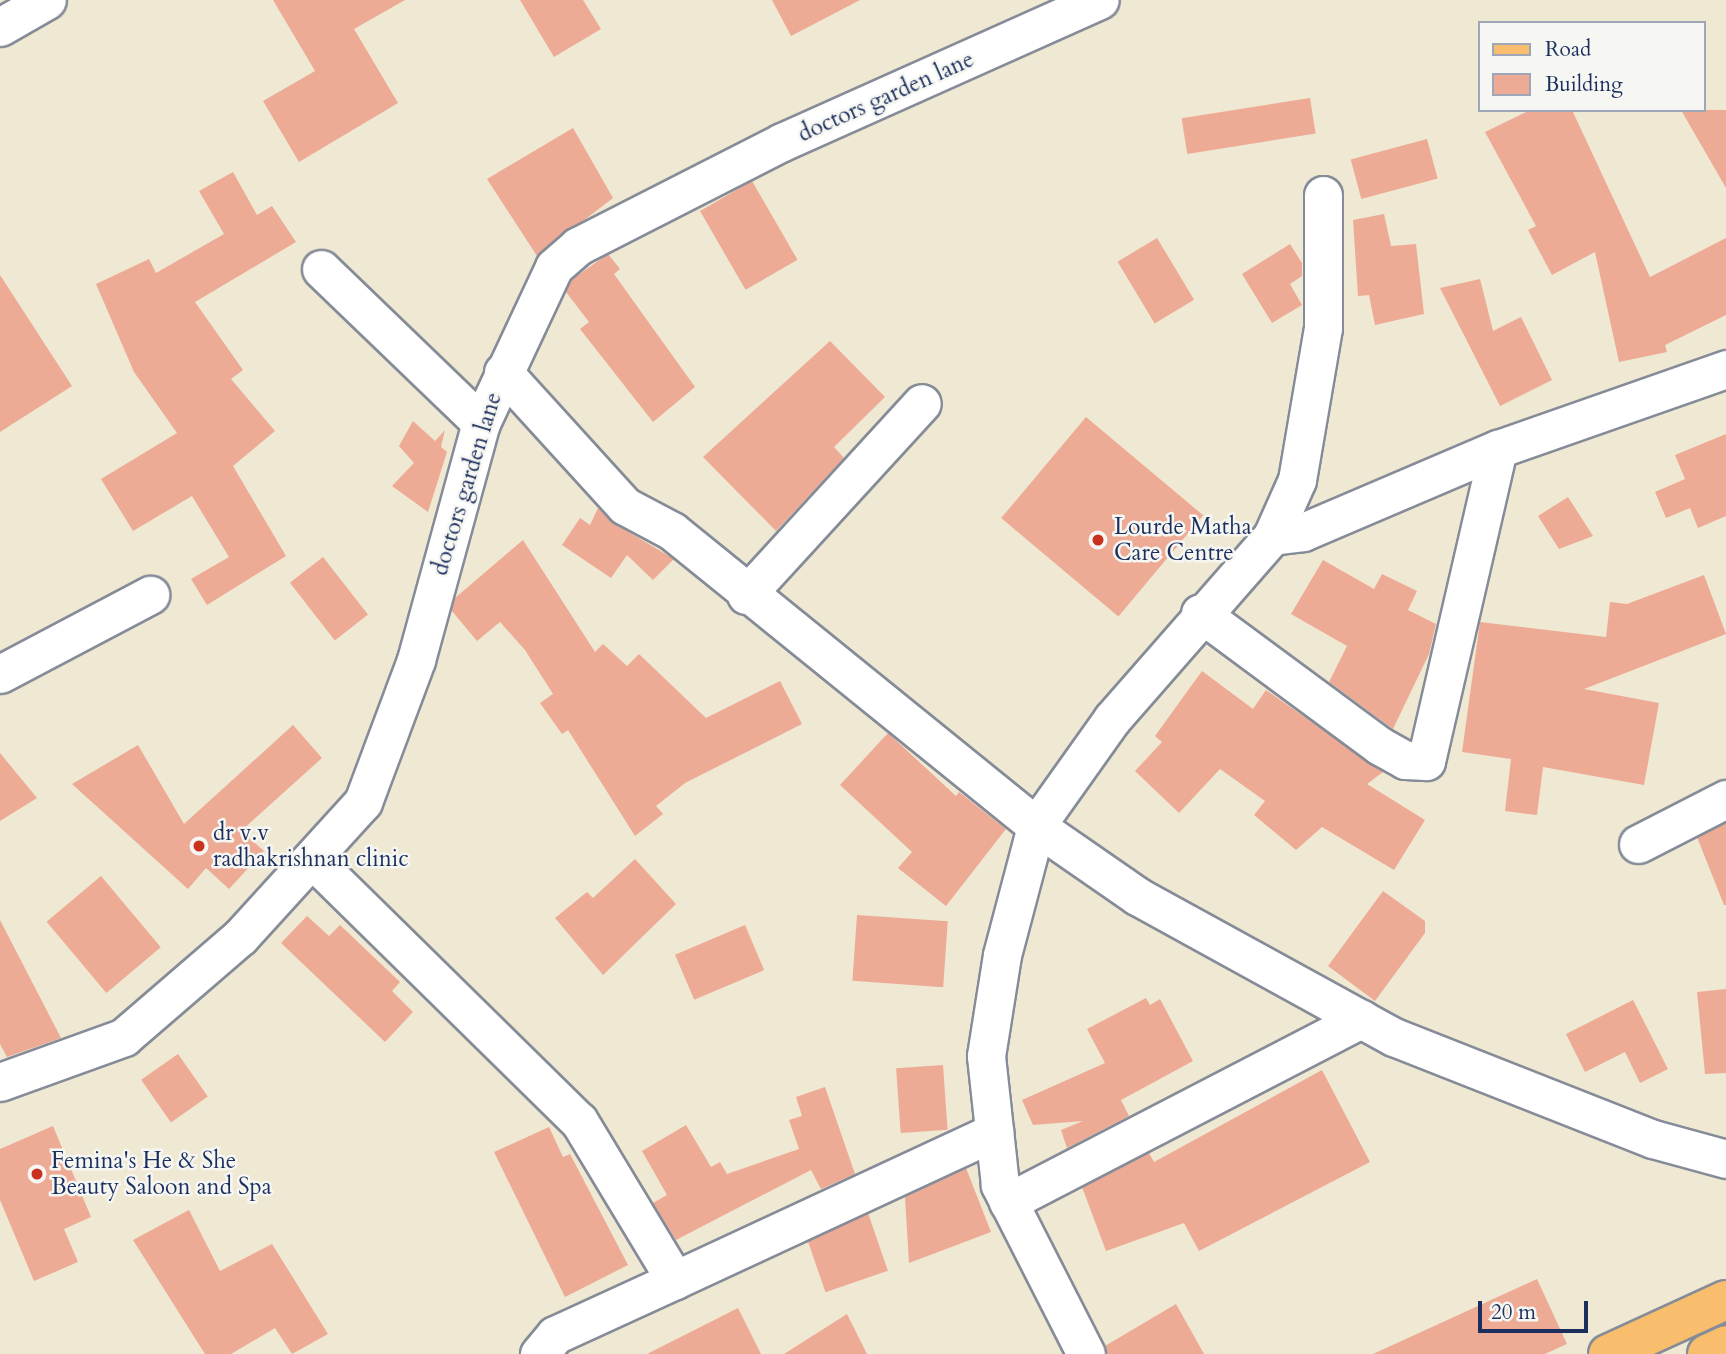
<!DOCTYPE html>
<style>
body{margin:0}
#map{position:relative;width:1726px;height:1354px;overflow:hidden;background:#efe8d2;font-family:Cardo,serif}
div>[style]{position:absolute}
.building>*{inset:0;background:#edab96;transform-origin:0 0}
.roads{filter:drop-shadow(2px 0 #858c98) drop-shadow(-2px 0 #858c98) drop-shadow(0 2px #858c98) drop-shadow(0 -2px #858c98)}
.street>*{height:37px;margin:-18.5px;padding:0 18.5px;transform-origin:18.5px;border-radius:18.5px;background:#fff}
.primary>*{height:38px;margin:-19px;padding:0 19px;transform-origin:19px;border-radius:19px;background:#f9be6d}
.dots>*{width:19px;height:19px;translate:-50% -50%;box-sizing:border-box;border:4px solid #f6f6f2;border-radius:50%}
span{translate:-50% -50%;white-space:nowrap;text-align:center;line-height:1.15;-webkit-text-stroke:5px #f6f6f2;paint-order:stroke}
.street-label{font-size:23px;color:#1b2f5e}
.poi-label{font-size:23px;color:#1b2f5e}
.left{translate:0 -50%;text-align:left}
.legend{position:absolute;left:1478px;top:21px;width:228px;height:91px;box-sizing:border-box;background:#f6f6f2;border:2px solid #9ea6b7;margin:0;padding:9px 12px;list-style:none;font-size:21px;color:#1b2f5e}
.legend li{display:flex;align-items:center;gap:14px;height:35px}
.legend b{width:35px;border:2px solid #9ea6b7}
.scale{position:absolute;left:1478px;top:1301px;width:110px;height:32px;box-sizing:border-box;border:4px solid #1b2f5e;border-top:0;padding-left:9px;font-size:21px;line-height:24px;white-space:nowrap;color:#1b2f5e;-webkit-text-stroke:5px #f6f6f2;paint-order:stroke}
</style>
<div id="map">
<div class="building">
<div style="clip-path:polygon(273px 0,405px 0,354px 29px,398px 103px,299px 162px,263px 101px,315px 71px)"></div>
<div style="clip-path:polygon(520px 0,583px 0,601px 29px,554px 57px)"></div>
<div style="clip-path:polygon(772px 0,860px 0,791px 36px)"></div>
<div style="left:1310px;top:98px;width:36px;height:130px;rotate:81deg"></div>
<div style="clip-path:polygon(1530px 110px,1572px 110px,1650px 277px,1726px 238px,1726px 315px,1665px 345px,1667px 352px,1619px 362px,1595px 252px,1552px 275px,1528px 230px,1536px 226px,1485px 132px)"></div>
<div style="clip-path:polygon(1681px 110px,1726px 110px,1726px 188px)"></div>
<div style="clip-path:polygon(573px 128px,613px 198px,537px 256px,487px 179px)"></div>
<div style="left:1427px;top:139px;width:41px;height:79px;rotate:75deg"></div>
<div style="clip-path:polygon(233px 172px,257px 215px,272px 206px,296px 242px,195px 302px,243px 370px,231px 379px,275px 431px,233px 466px,286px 556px,207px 605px,191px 579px,229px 557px,192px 496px,133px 531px,101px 479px,177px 433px,134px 372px,96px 284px,149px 259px,156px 273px,224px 234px,199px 191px)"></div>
<div style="left:752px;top:181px;width:91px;height:60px;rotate:60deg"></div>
<div style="clip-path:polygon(1384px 214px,1391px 246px,1416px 244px,1424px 314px,1375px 325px,1369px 295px,1358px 296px,1353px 220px)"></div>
<div style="left:1157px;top:238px;width:72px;height:46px;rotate:59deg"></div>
<div style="clip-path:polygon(1290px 244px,1302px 263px,1302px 276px,1290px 284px,1302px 305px,1272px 323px,1242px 274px)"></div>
<div style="clip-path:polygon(608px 254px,620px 269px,614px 274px,695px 387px,653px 422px,580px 329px,589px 322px,566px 292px,571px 280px)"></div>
<div style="clip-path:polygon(0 275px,72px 386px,0 432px)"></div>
<div style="clip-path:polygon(1480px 279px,1493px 331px,1521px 317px,1552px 380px,1500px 406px,1440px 288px)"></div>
<div style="clip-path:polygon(830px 341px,885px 397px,834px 447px,844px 458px,776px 531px,703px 457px)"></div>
<div style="left:1086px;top:417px;width:153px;height:132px;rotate:40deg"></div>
<div style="clip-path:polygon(413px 421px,435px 441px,445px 430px,441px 447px,447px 452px,428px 512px,392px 486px,414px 463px,399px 446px)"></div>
<div style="clip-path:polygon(1726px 434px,1726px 516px,1698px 528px,1690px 508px,1666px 518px,1655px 492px,1685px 479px,1675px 455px)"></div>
<div style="clip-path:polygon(1568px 497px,1593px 536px,1559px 549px,1538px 516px)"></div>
<div style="clip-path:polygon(598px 508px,615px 524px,674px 559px,653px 580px,627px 555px,611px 578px,562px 545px,580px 518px,590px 525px)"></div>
<div style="clip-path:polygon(523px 540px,595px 652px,603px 644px,627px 666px,639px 654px,706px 718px,780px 681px,802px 724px,685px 783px,656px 806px,663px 814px,635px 836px,568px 730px,562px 734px,540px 703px,553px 694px,525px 650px,500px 622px,477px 641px,451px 610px,455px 598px)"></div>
<div style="left:323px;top:557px;width:73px;height:42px;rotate:52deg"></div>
<div style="clip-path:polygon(1323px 560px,1374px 589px,1382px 574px,1417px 591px,1408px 610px,1436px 624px,1429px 654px,1393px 729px,1329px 682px,1347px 646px,1291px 614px)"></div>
<div style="clip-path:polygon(1704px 575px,1726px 634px,1584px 689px,1659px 703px,1644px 785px,1543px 767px,1537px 815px,1505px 811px,1511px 759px,1462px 752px,1480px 622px,1606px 637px,1610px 602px,1627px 604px)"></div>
<div style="clip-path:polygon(1202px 671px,1253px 709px,1266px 690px,1383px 772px,1367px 784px,1425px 820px,1394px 870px,1322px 827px,1296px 850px,1254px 815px,1265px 801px,1220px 769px,1179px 813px,1135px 771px,1162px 742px,1155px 736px)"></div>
<div style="clip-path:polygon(293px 725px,322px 758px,241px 831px,264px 851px,229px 889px,206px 868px,188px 889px,72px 784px,138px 745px,184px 824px)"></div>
<div style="clip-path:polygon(888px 733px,956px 796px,959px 792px,1006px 829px,946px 906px,898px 868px,912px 852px,840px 785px)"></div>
<div style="clip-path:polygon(0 753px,37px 798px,0 821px)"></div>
<div style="clip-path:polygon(1726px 823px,1726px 905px,1724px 905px,1697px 837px)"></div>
<div style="clip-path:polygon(635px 859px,676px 904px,603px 975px,555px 918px,587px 892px,593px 898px)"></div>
<div style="left:101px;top:876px;width:93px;height:71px;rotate:50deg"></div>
<div style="clip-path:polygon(1383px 891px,1425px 921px,1425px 933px,1375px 1001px,1328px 966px)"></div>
<div style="left:857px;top:915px;width:91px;height:66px;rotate:4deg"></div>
<div style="clip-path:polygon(307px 916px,329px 936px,340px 925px,400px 982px,392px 991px,413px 1012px,385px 1042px,281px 943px)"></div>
<div style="clip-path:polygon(0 920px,61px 1038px,7px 1057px,0 1044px)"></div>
<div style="left:745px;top:925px;width:49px;height:76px;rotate:67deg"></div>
<div style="clip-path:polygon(1726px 989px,1726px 1073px,1705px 1074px,1697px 992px)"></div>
<div style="clip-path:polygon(1146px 998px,1150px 1005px,1160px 999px,1193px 1061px,1121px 1100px,1129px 1116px,1067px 1148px,1061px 1130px,1083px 1121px,1033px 1125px,1022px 1100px,1105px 1063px,1087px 1029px)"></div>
<div style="clip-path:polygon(1633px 1000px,1668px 1069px,1640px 1083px,1625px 1052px,1585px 1072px,1566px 1034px)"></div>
<div style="left:178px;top:1054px;width:52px;height:45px;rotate:55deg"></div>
<div style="left:943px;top:1065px;width:65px;height:47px;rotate:86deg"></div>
<div style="clip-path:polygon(1322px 1070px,1370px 1162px,1199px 1251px,1184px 1223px,1106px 1251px,1082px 1187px,1149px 1153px,1154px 1162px)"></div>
<div style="clip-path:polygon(825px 1087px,855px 1174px,821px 1189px,811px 1170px,676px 1240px,653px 1203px,667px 1195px,642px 1151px,686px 1125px,711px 1167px,720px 1162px,727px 1174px,799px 1149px,789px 1120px,802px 1116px,796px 1097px)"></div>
<div style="clip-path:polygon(53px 1126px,91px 1217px,64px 1229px,78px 1262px,34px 1281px,0 1200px,0 1149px)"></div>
<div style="clip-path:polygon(549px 1127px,563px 1157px,570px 1154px,628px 1265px,565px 1297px,494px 1152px)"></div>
<div style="clip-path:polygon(966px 1168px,991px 1232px,909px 1263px,905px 1197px)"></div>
<div style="clip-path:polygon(189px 1210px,220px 1271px,272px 1244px,328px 1334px,292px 1354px,275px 1328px,231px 1354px,205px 1354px,133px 1240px)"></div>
<div style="left:868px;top:1213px;width:61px;height:66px;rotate:71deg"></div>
<div style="clip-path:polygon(1537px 1279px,1567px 1344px,1545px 1354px,1373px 1354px)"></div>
<div style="clip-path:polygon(1176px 1304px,1204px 1354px,1107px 1354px,1105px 1346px)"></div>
<div style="clip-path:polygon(738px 1308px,761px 1354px,647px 1354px)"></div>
<div style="clip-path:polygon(847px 1314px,867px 1354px,784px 1354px)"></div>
</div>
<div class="roads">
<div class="street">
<div style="left:0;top:27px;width:54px;rotate:-29.9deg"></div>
<div style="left:321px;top:269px;width:222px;rotate:43.9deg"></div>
<div style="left:503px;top:372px;width:181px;rotate:47.7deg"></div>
<div style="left:625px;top:506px;width:53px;rotate:28deg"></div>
<div style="left:672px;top:531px;width:469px;rotate:39deg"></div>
<div style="left:1036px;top:826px;width:123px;rotate:34.7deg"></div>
<div style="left:1137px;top:896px;width:293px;rotate:28.8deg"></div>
<div style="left:1394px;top:1037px;width:278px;rotate:21.5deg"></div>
<div style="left:1653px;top:1139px;width:76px;rotate:15.3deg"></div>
<div style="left:1272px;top:536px;width:61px;rotate:-65.9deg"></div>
<div style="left:1297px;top:480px;width:154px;rotate:-80.3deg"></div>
<div style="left:1323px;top:328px;width:133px;rotate:-90deg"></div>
<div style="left:746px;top:595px;width:260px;rotate:-47.5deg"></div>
<div style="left:1200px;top:613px;width:224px;rotate:36.5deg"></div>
<div style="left:1380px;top:746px;width:29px;rotate:29deg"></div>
<div style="left:1405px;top:760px;width:21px;rotate:3deg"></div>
<div style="left:1426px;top:761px;width:320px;rotate:-77deg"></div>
<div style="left:0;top:674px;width:170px;rotate:-27.8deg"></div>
<div style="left:1638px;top:844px;width:99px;rotate:-27.1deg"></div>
<div style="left:314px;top:861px;width:371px;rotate:44.5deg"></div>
<div style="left:579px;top:1121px;width:186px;rotate:58.9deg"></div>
<div style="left:675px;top:1280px;width:132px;rotate:155.4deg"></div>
<div style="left:555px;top:1335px;width:25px;rotate:130deg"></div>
<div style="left:0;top:1082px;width:132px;rotate:-19.9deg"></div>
<div style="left:124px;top:1037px;width:153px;rotate:-40.8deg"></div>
<div style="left:240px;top:937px;width:183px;rotate:-47.7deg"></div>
<div style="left:363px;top:802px;width:152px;rotate:-69.5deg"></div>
<div style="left:416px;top:660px;width:246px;rotate:-74.7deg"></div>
<div style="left:481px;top:423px;width:172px;rotate:-64.9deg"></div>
<div style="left:554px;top:267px;width:32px;rotate:-41deg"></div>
<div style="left:578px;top:246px;width:229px;rotate:-27deg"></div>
<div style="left:782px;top:142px;width:348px;rotate:-24.1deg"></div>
<div style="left:1008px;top:1202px;width:398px;rotate:-27.4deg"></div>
<div style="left:675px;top:1280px;width:352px;rotate:-24.9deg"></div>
<div style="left:1086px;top:1354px;width:190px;rotate:-117deg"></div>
<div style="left:1000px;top:1185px;width:130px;rotate:-96.2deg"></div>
<div style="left:986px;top:1056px;width:102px;rotate:-81deg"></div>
<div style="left:1002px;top:955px;width:133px;rotate:-75.2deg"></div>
<div style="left:1036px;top:826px;width:131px;rotate:-54.6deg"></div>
<div style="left:1112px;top:719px;width:243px;rotate:-48.8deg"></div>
<div style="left:1272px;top:536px;width:31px;rotate:-7deg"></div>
<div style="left:1303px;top:532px;width:212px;rotate:-23.1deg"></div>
<div style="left:1498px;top:449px;width:242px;rotate:-19.3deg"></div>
</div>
<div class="primary">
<div style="left:1608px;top:1354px;width:130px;rotate:-24.6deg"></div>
<div style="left:1707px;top:1354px;width:21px;rotate:-25deg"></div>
</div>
</div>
<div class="dots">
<div style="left:1098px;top:540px;background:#c8321e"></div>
<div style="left:199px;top:846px;background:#c8321e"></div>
<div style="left:37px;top:1174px;background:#c8321e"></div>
</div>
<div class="street-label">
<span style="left:886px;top:97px;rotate:-24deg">doctors garden lane</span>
<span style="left:467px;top:484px;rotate:-73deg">doctors garden lane</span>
</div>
<div class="poi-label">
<span class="left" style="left:1114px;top:540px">Lourde Matha<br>Care Centre</span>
<span class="left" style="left:213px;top:846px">dr v.v<br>radhakrishnan clinic</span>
<span class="left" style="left:51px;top:1174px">Femina's He &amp; She<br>Beauty Saloon and Spa</span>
</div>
<ul class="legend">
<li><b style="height:9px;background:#f9be6d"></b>Road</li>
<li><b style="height:19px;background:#edab96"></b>Building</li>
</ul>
<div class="scale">20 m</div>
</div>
